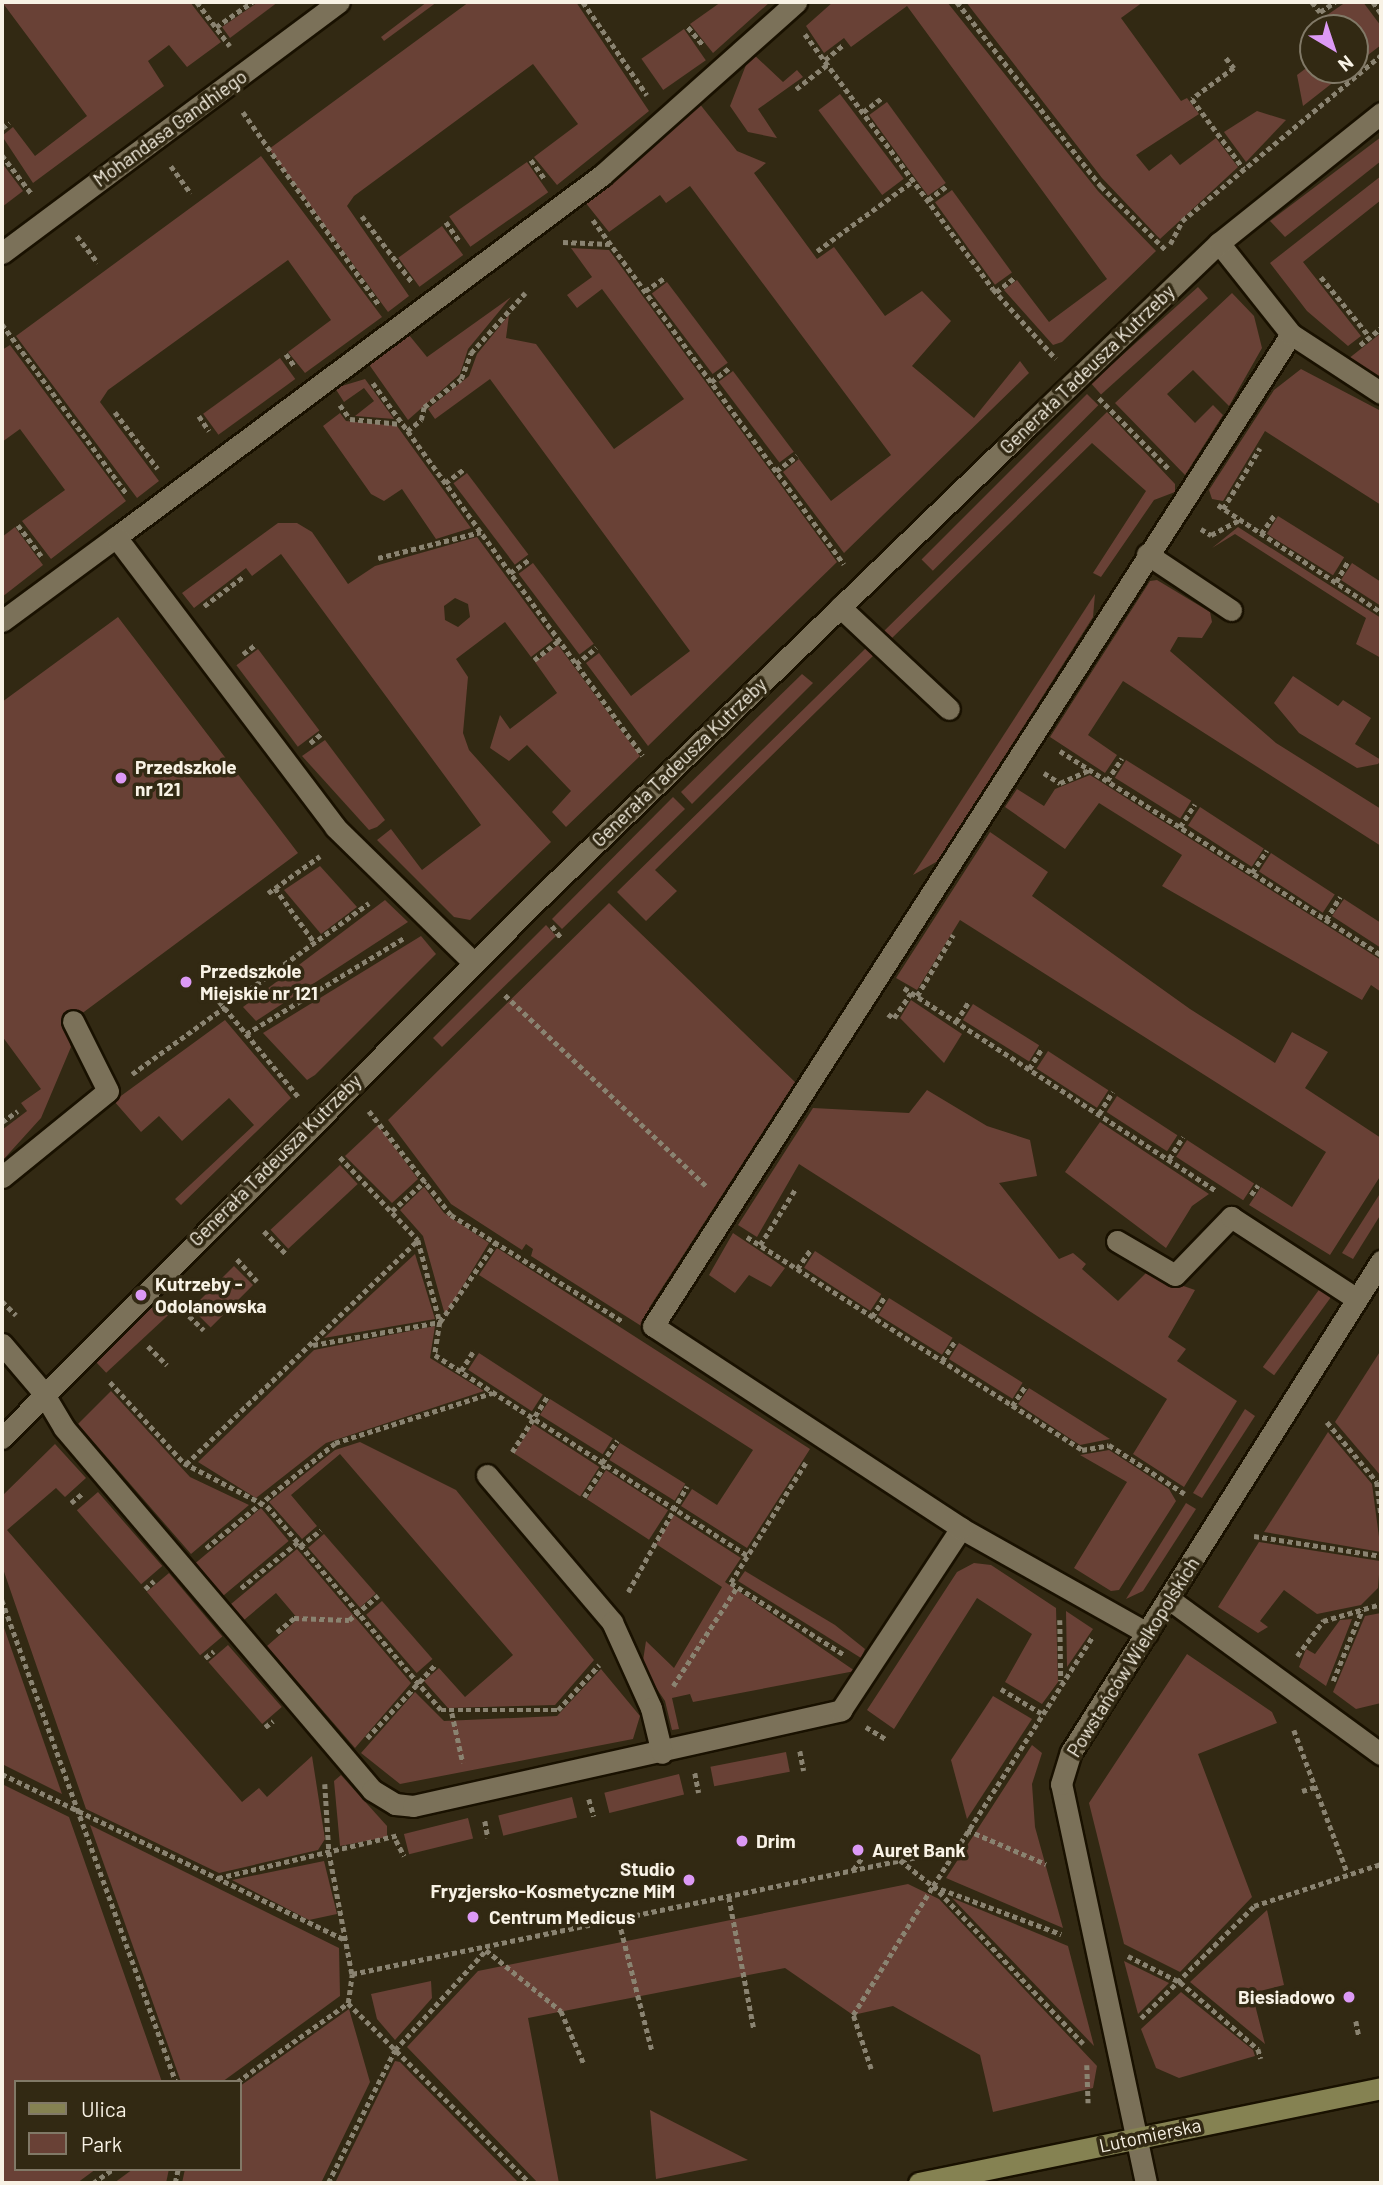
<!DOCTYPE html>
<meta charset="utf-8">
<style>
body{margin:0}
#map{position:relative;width:1383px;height:2185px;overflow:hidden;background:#322913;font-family:Barlow,sans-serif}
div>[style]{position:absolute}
.green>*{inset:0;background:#694136;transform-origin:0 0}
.path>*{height:4.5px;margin-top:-2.25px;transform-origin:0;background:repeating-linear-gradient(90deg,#8a8371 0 5px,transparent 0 8.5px)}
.roads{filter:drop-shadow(2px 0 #191100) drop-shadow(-2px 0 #191100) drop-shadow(0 2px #191100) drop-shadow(0 -2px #191100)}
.lane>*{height:21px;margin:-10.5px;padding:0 10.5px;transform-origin:10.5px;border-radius:10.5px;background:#7b7159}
.street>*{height:21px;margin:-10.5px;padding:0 10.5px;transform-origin:10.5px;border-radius:10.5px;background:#7b7159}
.secondary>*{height:21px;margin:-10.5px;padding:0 10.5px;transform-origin:10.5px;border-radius:10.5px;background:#858252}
.dots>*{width:19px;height:19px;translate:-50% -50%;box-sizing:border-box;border:4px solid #322913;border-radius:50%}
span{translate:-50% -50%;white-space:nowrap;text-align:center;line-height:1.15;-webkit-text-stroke:7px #322913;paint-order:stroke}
.street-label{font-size:19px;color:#f8f2e5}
.poi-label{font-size:19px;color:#f8f2e5;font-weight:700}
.left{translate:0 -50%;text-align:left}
.right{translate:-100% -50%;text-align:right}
.frame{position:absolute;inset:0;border:4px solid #f8f2e5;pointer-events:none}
.legend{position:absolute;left:14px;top:2080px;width:228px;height:91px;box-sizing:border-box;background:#322913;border:2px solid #817967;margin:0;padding:9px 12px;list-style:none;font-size:21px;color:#f8f2e5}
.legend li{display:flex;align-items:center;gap:14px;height:35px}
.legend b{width:35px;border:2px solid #817967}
.north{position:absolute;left:1299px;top:14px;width:70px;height:70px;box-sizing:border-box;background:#322913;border:2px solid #817967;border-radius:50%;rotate:141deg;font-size:19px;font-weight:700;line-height:28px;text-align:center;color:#f8f2e5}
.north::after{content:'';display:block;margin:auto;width:24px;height:32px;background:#dc99f5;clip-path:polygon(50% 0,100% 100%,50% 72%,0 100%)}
</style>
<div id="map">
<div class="green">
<div style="clip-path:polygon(2px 2px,190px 2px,221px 42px,187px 67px,169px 45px,148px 61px,164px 86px,33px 183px,2px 136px,13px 127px,35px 156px,87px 116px)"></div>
<div style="clip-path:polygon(258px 2px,278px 2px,230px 38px,222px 27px)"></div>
<div style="clip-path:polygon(427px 2px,437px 2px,384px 41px,381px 37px)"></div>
<div style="clip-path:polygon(469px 2px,576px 2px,649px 111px,557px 185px,534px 157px,578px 124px,533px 64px,354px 196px,347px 206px,409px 296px,388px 312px,269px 149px)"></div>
<div style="clip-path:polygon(721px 2px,770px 2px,713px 53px,690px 24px)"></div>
<div style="clip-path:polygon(833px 2px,947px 2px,1098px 191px,1156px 251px,1062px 342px,1053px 345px,1004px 290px,1017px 280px,1049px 322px,1107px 279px,907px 6px,851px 47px,844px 38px,824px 53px,806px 26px)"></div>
<div style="clip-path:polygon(966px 2px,1143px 2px,1121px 18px,1181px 101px,1187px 98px,1199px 114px,1136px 155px,1149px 171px,1171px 154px,1180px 165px,1216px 138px,1238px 167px,1160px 239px,1102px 178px)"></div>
<div style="clip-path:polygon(1346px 2px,1363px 2px,1381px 26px,1381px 45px,1355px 65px,1355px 28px,1314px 24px)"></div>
<div style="left:684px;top:29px;width:38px;height:52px;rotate:55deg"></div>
<div style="clip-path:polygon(751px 52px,783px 82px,797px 70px,803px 77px,758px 109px,777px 138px,748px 132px,730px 106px)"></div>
<div style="clip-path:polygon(1313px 63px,1313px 70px,1349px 70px,1303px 106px,1297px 75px)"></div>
<div style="left:840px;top:94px;width:106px;height:27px;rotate:53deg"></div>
<div style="left:887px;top:102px;width:100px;height:22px;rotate:54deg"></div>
<div style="clip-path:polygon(699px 103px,737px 151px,766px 163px,754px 173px,817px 259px,834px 247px,885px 316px,922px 291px,951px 321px,912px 366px,974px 418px,1020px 361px,1029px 373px,844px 553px,783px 472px,799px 459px,831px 501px,891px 455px,690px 186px,666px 203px,660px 195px,609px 232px,585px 202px)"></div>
<div style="clip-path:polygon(1257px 111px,1286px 120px,1246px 162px,1224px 132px)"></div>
<div style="clip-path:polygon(1381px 137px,1381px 161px,1285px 237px,1270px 221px)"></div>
<div style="clip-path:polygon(261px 156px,382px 317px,305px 373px,288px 352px,331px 320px,288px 260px,108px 390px,100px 402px,159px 481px,137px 498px,16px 336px)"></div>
<div style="left:527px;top:162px;width:37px;height:95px;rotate:55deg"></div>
<div style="clip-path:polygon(2px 163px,23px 191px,2px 207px)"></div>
<div style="clip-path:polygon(1381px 176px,1381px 200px,1303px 262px,1361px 336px,1348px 346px,1307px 311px,1270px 263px)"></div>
<div style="left:952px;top:190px;width:102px;height:21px;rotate:54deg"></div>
<div style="left:442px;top:226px;width:36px;height:54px;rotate:54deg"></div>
<div style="clip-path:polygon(571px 248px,609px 250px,837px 562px,648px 746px,586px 663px,599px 653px,631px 696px,690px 651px,490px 379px,435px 419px,428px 409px,469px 376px,477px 354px,509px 315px,506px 338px,536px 344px,614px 449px,684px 399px,602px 289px,577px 308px,567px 295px,592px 277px)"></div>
<div style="left:667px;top:282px;width:101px;height:19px;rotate:53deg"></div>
<div style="left:1198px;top:287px;width:15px;height:144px;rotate:48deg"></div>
<div style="clip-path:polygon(1232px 293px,1254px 316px,1262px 348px,1229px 406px,1193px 370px,1167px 394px,1195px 423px,1213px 405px,1223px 415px,1185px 475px,1115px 403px)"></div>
<div style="clip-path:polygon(511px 297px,468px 349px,460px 374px,408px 420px,368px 363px,409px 335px,427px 357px)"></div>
<div style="clip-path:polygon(1381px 333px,1381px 381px,1348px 359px)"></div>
<div style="clip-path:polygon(10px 345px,126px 501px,51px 559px,22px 521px,65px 490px,20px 429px,2px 442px,2px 350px)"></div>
<div style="left:280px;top:358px;width:26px;height:95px;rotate:54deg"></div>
<div style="clip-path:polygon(1301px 369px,1381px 411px,1381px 505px,1265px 431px,1223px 501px,1212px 499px,1209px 490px,1274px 390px)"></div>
<div style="left:733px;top:371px;width:101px;height:18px;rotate:53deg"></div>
<div style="clip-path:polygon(365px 379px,394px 419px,355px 416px,374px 401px,364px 388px,344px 402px,335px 388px)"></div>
<div style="left:1087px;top:394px;width:16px;height:234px;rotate:45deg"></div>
<div style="clip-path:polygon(1107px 412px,1175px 484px,1175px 492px,1154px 500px,1101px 577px,1093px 573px,1146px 491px,1092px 443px,891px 639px,884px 631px)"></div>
<div style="clip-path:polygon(340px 413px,346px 421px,397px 426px,471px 528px,436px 539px,402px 489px,384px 501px,371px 494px,323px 426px)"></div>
<div style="left:467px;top:473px;width:102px;height:17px;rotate:53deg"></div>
<div style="left:1278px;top:516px;width:78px;height:21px;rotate:32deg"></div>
<div style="clip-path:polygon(evenodd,278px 523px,297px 523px,312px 532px,348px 584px,375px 566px,477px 537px,553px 640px,531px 657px,505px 622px,456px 659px,468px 677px,463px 733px,469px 750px,551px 842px,470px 920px,454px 917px,377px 840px,391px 829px,422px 870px,481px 825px,281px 554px,252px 576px,246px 568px,194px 608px,182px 593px,278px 523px,455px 598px,468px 604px,470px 617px,458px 627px,445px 620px,444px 606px,455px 598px)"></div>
<div style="clip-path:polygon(15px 527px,43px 565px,2px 597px,2px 537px)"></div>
<div style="clip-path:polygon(1238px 527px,1381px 618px,1381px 658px,1356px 644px,1366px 618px,1235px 534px,1212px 548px)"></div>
<div style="left:533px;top:563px;width:101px;height:18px;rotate:53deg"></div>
<div style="clip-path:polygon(1352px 563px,1381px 582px,1381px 606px,1341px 580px)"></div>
<div style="clip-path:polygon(1157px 580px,1210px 612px,1212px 622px,1202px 638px,1178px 637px,1170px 651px,1276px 743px,1381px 809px,1381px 846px,1123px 681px,1088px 735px,1117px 755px,1105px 773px,1050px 737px,1150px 581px)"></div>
<div style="clip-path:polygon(1095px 594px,1093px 617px,938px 861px,913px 875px)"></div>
<div style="clip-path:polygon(118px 617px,298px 853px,65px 1026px,71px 1047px,41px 1118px,2px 1161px,2px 1130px,27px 1111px,21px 1103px,41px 1089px,2px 1036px,2px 702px)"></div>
<div style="clip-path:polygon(558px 645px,640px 756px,566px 827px,552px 812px,571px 791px,527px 745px,509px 761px,490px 748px,500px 715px,510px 729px,557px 693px,535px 662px)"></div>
<div style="clip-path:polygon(866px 648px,873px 656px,655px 870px,677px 891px,646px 921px,617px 892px)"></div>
<div style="left:258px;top:649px;width:102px;height:27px;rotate:53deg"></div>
<div style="clip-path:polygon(802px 674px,813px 683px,692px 804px,681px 792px)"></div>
<div style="clip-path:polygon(1293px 676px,1338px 706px,1343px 700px,1371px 718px,1355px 744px,1381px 760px,1378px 764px,1357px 768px,1299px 733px,1274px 703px)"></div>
<div style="clip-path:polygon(325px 740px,385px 820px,377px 827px,369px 830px,302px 756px)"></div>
<div style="left:1126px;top:760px;width:77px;height:21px;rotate:32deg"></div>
<div style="clip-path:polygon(1090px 775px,1381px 960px,1381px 992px,1371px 985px,1362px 1000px,1162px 886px,1182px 855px,1099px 803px,1065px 849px,1005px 807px,1017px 789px,1044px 806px,1055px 789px)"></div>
<div style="clip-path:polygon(673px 797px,685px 809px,562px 929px,552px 919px)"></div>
<div style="left:1200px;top:807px;width:76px;height:22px;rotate:33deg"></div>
<div style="clip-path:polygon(990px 832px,1048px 872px,1032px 896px,1190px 1009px,1275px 1063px,1292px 1032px,1328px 1052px,1305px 1088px,1381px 1138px,1381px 1175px,1330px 1255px,1249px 1205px,1261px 1187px,1292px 1207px,1326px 1152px,960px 920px,917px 990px,896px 978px)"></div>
<div style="left:1271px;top:853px;width:76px;height:22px;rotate:33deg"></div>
<div style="clip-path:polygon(320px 866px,357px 907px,321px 934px,284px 890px)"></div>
<div style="clip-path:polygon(1344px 899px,1381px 923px,1381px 948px,1332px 916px)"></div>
<div style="clip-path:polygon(385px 900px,408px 922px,256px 1021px,243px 1007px)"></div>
<div style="clip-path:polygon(609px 903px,795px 1082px,649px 1308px,655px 1316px,646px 1329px,531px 1256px,533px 1249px,526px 1244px,522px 1250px,451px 1204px,388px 1120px)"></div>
<div style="clip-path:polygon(546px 925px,556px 936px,442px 1047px,433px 1038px)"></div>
<div style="clip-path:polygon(421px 936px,436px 954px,315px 1075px,307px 1080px,263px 1033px)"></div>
<div style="clip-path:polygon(911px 1000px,962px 1034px,944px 1063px,900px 1018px)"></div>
<div style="left:973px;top:1004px;width:78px;height:19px;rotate:32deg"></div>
<div style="clip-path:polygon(225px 1020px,291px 1098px,181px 1205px,175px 1199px,254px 1125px,229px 1098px,182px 1141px,159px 1116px,141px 1132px,114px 1101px)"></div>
<div style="left:1048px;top:1051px;width:72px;height:21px;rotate:33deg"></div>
<div style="clip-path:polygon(927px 1090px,987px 1126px,1030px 1140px,1037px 1176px,999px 1183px,1059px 1259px,1073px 1253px,1086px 1264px,1082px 1269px,1118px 1301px,1146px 1273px,1195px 1290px,1168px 1337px,1186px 1349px,1177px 1361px,1237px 1401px,1184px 1487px,1133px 1454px,1167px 1399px,799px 1164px,757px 1237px,738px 1225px,813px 1108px,909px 1113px)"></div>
<div style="left:1117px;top:1096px;width:72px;height:19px;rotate:33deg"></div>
<div style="clip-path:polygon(1100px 1122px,1209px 1194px,1192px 1206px,1166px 1248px,1065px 1172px)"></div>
<div style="clip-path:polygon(378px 1125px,418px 1179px,392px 1203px,345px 1156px)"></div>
<div style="left:1187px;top:1140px;width:80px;height:20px;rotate:33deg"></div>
<div style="left:340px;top:1165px;width:26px;height:95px;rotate:47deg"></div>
<div style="clip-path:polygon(424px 1187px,444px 1213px,489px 1243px,445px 1315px,423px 1236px,400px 1210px)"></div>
<div style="clip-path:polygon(1381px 1192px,1381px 1214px,1353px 1259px,1342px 1253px)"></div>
<div style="clip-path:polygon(733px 1233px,785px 1268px,771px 1287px,749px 1275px,735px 1293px,709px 1275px)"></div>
<div style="clip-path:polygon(497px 1248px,810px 1449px,747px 1548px,681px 1506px,692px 1489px,717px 1505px,753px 1450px,479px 1275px)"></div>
<div style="left:815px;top:1251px;width:79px;height:20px;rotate:33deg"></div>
<div style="clip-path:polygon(415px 1254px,435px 1319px,324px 1338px)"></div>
<div style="left:234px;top:1266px;width:27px;height:60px;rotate:45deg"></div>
<div style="left:1321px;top:1287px;width:14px;height:99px;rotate:36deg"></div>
<div style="left:889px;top:1298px;width:75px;height:20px;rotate:32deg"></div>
<div style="left:159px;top:1299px;width:18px;height:89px;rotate:47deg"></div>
<div style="clip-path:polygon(435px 1326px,430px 1358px,484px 1391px,326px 1443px,256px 1498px,198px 1462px,314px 1350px)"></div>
<div style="left:959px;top:1343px;width:75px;height:19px;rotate:32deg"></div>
<div style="clip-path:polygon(1381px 1350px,1381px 1476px,1335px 1422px)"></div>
<div style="left:479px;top:1353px;width:76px;height:20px;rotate:33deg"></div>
<div style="clip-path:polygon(1029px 1388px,1110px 1439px,1080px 1445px,1018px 1404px)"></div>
<div style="clip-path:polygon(111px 1391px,190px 1477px,249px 1505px,191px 1554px,78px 1424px)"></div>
<div style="left:550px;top:1399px;width:74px;height:19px;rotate:32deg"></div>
<div style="clip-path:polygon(1245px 1409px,1255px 1416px,1202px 1498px,1193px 1493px)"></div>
<div style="left:533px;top:1424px;width:79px;height:35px;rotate:33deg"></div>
<div style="clip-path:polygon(1328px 1432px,1372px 1484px,1381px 1552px,1264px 1532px)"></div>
<div style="clip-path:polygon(360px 1442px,456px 1490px,594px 1660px,555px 1705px,448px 1708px,424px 1681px,439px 1668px,465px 1697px,513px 1655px,340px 1454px,291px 1495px,317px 1526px,302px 1539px,269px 1502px,335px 1450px)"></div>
<div style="left:620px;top:1443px;width:77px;height:20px;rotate:32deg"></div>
<div style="clip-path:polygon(55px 1444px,86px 1478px,65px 1497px,56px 1488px,7px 1530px,242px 1802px,259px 1788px,267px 1797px,312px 1756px,325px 1839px,318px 1850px,219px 1873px,86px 1809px,2px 1566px,2px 1496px)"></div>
<div style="clip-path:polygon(1109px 1450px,1169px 1489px,1176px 1501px,1119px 1590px,1111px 1591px,1074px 1568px,1127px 1482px,1080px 1455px)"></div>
<div style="left:606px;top:1470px;width:74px;height:35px;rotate:33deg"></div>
<div style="left:98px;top:1492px;width:98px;height:28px;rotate:49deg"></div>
<div style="clip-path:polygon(1186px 1503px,1196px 1509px,1143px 1591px,1126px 1599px)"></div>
<div style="left:261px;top:1508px;width:43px;height:85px;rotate:50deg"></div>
<div style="clip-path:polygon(674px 1515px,741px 1558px,725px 1582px,855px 1671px,693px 1702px,690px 1694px,672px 1698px,679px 1729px,672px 1730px,665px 1701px,642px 1667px,646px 1641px,674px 1668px,722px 1587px,656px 1544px)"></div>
<div style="left:324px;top:1534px;width:79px;height:21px;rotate:49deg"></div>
<div style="clip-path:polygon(1259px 1542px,1380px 1561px,1378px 1588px,1361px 1605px,1317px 1614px,1284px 1590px,1260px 1621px,1268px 1627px,1258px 1633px,1218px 1607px)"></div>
<div style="clip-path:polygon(297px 1549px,411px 1683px,355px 1748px,267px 1646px,298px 1619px,276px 1593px,244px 1620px,231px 1604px)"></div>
<div style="clip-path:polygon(974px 1563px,991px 1565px,1056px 1608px,1058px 1682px,1042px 1704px,1005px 1682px,1032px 1634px,977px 1598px,894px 1729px,867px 1710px,957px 1572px)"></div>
<div style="clip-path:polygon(745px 1571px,835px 1625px,865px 1649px,861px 1658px,738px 1581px)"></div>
<div style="left:169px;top:1573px;width:83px;height:29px;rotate:50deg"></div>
<div style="left:382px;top:1601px;width:77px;height:21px;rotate:49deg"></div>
<div style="clip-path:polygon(1066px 1611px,1093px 1629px,1067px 1667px)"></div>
<div style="clip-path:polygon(1381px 1613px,1381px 1703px,1356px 1709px,1333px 1692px,1365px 1616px)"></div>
<div style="clip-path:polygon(1352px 1619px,1326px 1686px,1299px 1667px,1306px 1649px,1315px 1654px,1340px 1620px)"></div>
<div style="clip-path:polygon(2px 1622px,62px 1794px,2px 1764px)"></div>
<div style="left:228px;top:1645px;width:82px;height:26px;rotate:49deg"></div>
<div style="clip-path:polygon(1187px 1654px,1272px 1712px,1277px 1723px,1198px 1754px,1252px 1897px,1180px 1972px,1124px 1944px,1089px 1803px)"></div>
<div style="clip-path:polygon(601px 1669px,640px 1716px,633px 1739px,400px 1784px,361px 1753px,415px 1692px,444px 1721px,557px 1716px)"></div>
<div style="clip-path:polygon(993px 1696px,1032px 1719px,967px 1819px,951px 1760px)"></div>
<div style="clip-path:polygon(1032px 1745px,1042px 1753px,1032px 1784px,1035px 1827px,1063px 1928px,946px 1878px)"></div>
<div style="left:786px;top:1752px;width:20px;height:77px;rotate:79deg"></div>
<div style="left:679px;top:1774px;width:21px;height:77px;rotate:76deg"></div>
<div style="clip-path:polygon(341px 1775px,387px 1826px,387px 1837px,340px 1846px,334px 1781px)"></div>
<div style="clip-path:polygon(2px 1784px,69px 1817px,162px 2082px,16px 2082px,16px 2169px,96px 2169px,77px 2183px,2px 2183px)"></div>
<div style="left:572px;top:1797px;width:21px;height:76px;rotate:76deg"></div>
<div style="left:468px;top:1818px;width:21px;height:66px;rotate:76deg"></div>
<div style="clip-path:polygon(90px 1825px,339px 1948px,340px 1996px,222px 2082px,181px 2082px)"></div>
<div style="clip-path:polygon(324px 1861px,337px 1914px,309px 1920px,232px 1880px)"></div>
<div style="clip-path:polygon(908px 1884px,939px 1899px,1097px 2066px,1093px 2088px,993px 2112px,980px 2055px,893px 2006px,853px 2015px,785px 1968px,528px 2018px,559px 2183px,538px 2183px,407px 2047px,478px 1971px)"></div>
<div style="clip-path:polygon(952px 1898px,1068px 1946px,1094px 2046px)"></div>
<div style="clip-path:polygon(1267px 1910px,1284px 1985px,1252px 1993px,1265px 2044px,1190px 1982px)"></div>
<div style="clip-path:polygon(1124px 1961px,1169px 1983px,1138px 2014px)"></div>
<div style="clip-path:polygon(431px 1981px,432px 1998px,395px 2040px,377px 2019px,371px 1994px)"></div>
<div style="clip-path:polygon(1181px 1992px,1253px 2050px,1255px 2056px,1179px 2078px,1156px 2068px,1141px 2029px)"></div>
<div style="clip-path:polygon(349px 2009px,370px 2082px,321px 2183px,182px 2183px,185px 2169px,240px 2169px,240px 2086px)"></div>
<div style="clip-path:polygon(395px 2061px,400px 2062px,519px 2183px,335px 2183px)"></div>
<div style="clip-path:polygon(650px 2110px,748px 2160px,656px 2179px)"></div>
<div style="clip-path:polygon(133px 2169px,169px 2169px,166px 2183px,114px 2183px)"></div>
</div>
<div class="path">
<div style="left:197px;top:2px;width:55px;rotate:53.1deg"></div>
<div style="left:583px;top:2px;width:113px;rotate:55.5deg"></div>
<div style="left:957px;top:2px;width:234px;rotate:52deg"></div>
<div style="left:1101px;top:186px;width:91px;rotate:44.6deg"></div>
<div style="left:1312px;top:2px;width:13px;rotate:51deg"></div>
<div style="left:1320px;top:12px;width:18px;rotate:-34deg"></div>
<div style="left:1373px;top:2px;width:14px;rotate:54deg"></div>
<div style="left:216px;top:27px;width:44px;rotate:-34.8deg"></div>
<div style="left:688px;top:27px;width:23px;rotate:50deg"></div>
<div style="left:805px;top:34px;width:317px;rotate:53.6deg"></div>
<div style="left:993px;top:289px;width:94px;rotate:48deg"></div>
<div style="left:1226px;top:58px;width:13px;rotate:51deg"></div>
<div style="left:1234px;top:68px;width:52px;rotate:143.6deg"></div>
<div style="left:1192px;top:99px;width:87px;rotate:53.4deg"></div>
<div style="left:825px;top:60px;width:25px;rotate:-40deg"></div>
<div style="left:796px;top:89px;width:41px;rotate:-38deg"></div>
<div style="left:243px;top:112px;width:236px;rotate:54.8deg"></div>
<div style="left:863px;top:112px;width:25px;rotate:-37deg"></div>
<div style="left:2px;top:128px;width:9px;rotate:-36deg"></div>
<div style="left:2px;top:155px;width:48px;rotate:52.7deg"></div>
<div style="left:531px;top:160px;width:24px;rotate:54deg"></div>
<div style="left:171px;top:166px;width:34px;rotate:54deg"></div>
<div style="left:928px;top:200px;width:25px;rotate:-37deg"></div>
<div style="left:362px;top:216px;width:83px;rotate:52.9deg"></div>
<div style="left:593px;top:220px;width:426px;rotate:53.9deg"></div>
<div style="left:446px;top:222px;width:24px;rotate:55deg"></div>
<div style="left:77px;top:236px;width:34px;rotate:52deg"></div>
<div style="left:563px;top:242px;width:47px;rotate:2.4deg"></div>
<div style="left:1170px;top:244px;width:26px;rotate:-62deg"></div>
<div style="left:1182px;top:221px;width:259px;rotate:-39.8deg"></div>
<div style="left:817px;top:251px;width:119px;rotate:-36.1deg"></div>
<div style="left:1321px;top:277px;width:77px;rotate:50.8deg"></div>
<div style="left:645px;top:291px;width:23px;rotate:-34deg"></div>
<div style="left:996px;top:292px;width:24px;rotate:-38deg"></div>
<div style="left:2px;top:324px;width:210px;rotate:53.7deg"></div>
<div style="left:1360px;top:345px;width:27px;rotate:-39deg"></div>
<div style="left:286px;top:354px;width:16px;rotate:55deg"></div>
<div style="left:711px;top:382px;width:24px;rotate:-38deg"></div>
<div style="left:373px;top:383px;width:460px;rotate:54.1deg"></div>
<div style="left:1099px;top:398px;width:100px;rotate:45.4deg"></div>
<div style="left:340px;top:405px;width:17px;rotate:54deg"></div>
<div style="left:350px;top:419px;width:51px;rotate:5.6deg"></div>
<div style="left:115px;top:412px;width:71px;rotate:53deg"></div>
<div style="left:199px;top:416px;width:18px;rotate:56deg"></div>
<div style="left:407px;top:431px;width:18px;rotate:-38deg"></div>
<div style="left:421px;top:420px;width:13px;rotate:-77deg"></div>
<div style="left:424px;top:407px;width:46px;rotate:-37.1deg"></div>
<div style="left:461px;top:379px;width:28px;rotate:-69deg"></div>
<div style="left:471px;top:353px;width:81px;rotate:-48deg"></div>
<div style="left:776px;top:471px;width:26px;rotate:-36deg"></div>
<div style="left:445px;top:483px;width:24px;rotate:-36deg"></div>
<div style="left:1218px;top:505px;width:195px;rotate:33.3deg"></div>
<div style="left:1223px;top:509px;width:71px;rotate:-58.8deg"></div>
<div style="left:18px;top:525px;width:39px;rotate:53deg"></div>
<div style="left:1201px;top:529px;width:12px;rotate:31deg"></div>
<div style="left:1211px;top:535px;width:32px;rotate:-28deg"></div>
<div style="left:1261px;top:534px;width:24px;rotate:-55deg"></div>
<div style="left:378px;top:558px;width:106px;rotate:-14.2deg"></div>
<div style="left:510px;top:573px;width:24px;rotate:-35deg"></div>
<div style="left:1336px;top:582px;width:24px;rotate:-60deg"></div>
<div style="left:204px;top:606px;width:50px;rotate:-36.9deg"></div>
<div style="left:243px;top:654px;width:15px;rotate:-37deg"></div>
<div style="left:534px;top:660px;width:31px;rotate:-38deg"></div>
<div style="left:576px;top:664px;width:26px;rotate:-39deg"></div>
<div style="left:310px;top:743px;width:14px;rotate:-39deg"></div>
<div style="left:1060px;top:751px;width:380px;rotate:32.4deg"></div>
<div style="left:1044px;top:773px;width:19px;rotate:32deg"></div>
<div style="left:1060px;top:783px;width:32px;rotate:-24deg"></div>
<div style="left:1107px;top:781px;width:27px;rotate:-57deg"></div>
<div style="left:1180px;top:827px;width:27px;rotate:-57deg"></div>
<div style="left:1252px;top:873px;width:27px;rotate:-57deg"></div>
<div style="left:275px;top:888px;width:55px;rotate:-35.4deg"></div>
<div style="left:268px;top:893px;width:9px;rotate:-36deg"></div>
<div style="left:275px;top:888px;width:68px;rotate:54deg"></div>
<div style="left:1326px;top:920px;width:27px;rotate:-59deg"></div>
<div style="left:552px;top:926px;width:16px;rotate:52deg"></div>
<div style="left:904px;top:988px;width:373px;rotate:33deg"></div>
<div style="left:505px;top:995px;width:279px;rotate:43.5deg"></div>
<div style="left:917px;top:996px;width:71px;rotate:-59.5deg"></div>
<div style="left:219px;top:1001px;width:124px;rotate:50.3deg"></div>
<div style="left:888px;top:1014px;width:7px;rotate:34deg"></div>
<div style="left:894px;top:1018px;width:30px;rotate:-56deg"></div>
<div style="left:956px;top:1022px;width:25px;rotate:-58deg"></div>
<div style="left:246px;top:1034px;width:185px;rotate:-31.3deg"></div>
<div style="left:1029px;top:1069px;width:25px;rotate:-58deg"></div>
<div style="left:132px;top:1074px;width:292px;rotate:-35.8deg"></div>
<div style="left:369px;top:1111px;width:132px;rotate:51.7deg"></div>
<div style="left:451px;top:1215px;width:201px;rotate:31.8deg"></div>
<div style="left:1099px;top:1114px;width:26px;rotate:-59deg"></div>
<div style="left:2px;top:1122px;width:19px;rotate:-35deg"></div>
<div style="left:340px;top:1157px;width:114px;rotate:46.8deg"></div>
<div style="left:418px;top:1240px;width:85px;rotate:75deg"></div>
<div style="left:440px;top:1322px;width:33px;rotate:99deg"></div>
<div style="left:435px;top:1355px;width:372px;rotate:32.7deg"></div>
<div style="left:1169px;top:1159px;width:26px;rotate:-58deg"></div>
<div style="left:1251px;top:1195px;width:12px;rotate:-55deg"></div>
<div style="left:392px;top:1211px;width:45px;rotate:-42.3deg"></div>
<div style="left:264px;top:1231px;width:32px;rotate:46deg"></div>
<div style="left:747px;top:1237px;width:397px;rotate:32.4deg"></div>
<div style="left:1082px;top:1450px;width:27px;rotate:-10deg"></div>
<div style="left:1109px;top:1445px;width:90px;rotate:32.8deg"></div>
<div style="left:760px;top:1245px;width:67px;rotate:-57.7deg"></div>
<div style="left:237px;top:1259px;width:30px;rotate:48deg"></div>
<div style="left:797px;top:1269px;width:24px;rotate:-55deg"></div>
<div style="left:2px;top:1301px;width:20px;rotate:45deg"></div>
<div style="left:183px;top:1310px;width:29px;rotate:44deg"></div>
<div style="left:872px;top:1317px;width:25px;rotate:-58deg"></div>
<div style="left:313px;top:1345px;width:129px;rotate:-10.3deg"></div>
<div style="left:440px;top:1322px;width:98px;rotate:-55deg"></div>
<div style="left:148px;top:1346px;width:27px;rotate:45deg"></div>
<div style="left:942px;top:1361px;width:24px;rotate:-57deg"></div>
<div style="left:461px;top:1371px;width:25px;rotate:-58deg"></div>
<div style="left:110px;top:1382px;width:110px;rotate:47.6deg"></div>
<div style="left:184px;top:1463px;width:93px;rotate:27.4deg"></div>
<div style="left:267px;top:1506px;width:268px;rotate:49.5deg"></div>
<div style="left:441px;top:1710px;width:117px"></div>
<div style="left:558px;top:1710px;width:61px;rotate:-47.7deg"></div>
<div style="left:1012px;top:1406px;width:25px;rotate:-56deg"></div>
<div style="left:1327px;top:1422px;width:78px;rotate:50.2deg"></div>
<div style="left:1377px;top:1482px;width:32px;rotate:83deg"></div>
<div style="left:512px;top:1452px;width:65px;rotate:-57.5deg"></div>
<div style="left:602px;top:1463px;width:27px;rotate:-56deg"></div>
<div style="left:806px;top:1463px;width:142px;rotate:122deg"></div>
<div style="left:731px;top:1583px;width:133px;rotate:32.4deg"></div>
<div style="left:186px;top:1464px;width:321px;rotate:-44deg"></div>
<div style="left:584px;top:1497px;width:38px;rotate:-57deg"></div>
<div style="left:71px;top:1503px;width:16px;rotate:-40deg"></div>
<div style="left:1254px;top:1536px;width:129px;rotate:8.9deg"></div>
<div style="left:300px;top:1546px;width:26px;rotate:-37deg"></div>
<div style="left:206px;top:1548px;width:166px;rotate:-39.1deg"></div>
<div style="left:335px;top:1443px;width:165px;rotate:-17.7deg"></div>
<div style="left:241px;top:1588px;width:73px;rotate:-38.9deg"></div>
<div style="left:145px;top:1589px;width:12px;rotate:-42deg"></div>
<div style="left:628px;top:1592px;width:121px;rotate:-60.9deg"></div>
<div style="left:2px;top:1600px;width:512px;rotate:70.15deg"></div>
<div style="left:1060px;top:1620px;width:61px;rotate:89.1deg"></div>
<div style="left:277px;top:1632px;width:22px;rotate:-39deg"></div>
<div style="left:294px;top:1618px;width:55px;rotate:2.1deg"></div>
<div style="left:349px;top:1620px;width:38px;rotate:-40deg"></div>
<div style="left:1297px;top:1656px;width:44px;rotate:-53.4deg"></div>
<div style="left:1323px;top:1621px;width:60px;rotate:-16.3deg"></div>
<div style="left:205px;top:1658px;width:11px;rotate:-38deg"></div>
<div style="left:1333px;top:1681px;width:77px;rotate:-67.8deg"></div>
<div style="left:673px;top:1686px;width:118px;rotate:-57.1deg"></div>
<div style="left:1001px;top:1689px;width:47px;rotate:31deg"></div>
<div style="left:452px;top:1713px;width:51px;rotate:77.6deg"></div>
<div style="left:265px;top:1727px;width:10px;rotate:-37deg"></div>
<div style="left:866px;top:1727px;width:23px;rotate:31deg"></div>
<div style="left:1294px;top:1730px;width:152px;rotate:69.5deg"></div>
<div style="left:367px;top:1738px;width:101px;rotate:-47deg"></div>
<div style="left:800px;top:1751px;width:20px;rotate:79deg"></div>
<div style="left:695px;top:1773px;width:20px;rotate:79deg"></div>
<div style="left:2px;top:1774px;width:381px;rotate:25.8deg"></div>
<div style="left:325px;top:1784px;width:68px;rotate:86.6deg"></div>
<div style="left:329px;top:1852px;width:124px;rotate:79.3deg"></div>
<div style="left:352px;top:1974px;width:616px;rotate:-11.71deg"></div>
<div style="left:1302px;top:1791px;width:14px;rotate:-17deg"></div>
<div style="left:589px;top:1799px;width:18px;rotate:74deg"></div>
<div style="left:485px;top:1821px;width:17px;rotate:80deg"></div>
<div style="left:967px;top:1830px;width:86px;rotate:23.3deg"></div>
<div style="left:396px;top:1840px;width:18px;rotate:63deg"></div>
<div style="left:909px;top:1849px;width:14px;rotate:129deg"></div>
<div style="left:900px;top:1860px;width:42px;rotate:38.2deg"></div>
<div style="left:933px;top:1886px;width:137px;rotate:20.6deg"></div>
<div style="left:853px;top:1870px;width:14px;rotate:-54deg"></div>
<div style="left:218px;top:1878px;width:185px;rotate:-13.4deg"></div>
<div style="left:729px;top:1897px;width:134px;rotate:79.3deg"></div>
<div style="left:619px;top:1921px;width:133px;rotate:75.7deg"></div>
<div style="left:1128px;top:1956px;width:58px;rotate:26.6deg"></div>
<div style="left:1180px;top:1982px;width:103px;rotate:40.7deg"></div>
<div style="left:1258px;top:2049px;width:10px;rotate:73deg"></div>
<div style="left:348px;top:2003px;width:256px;rotate:44.7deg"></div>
<div style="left:1141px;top:2018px;width:159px;rotate:-44.7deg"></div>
<div style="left:1254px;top:1906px;width:134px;rotate:-18.3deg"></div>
<div style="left:1356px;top:2021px;width:15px;rotate:79deg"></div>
<div style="left:1083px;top:2044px;width:218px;rotate:-133.5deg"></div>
<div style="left:933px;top:1886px;width:295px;rotate:-57.4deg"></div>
<div style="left:1087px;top:2065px;width:38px;rotate:88deg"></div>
<div style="left:871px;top:2069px;width:57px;rotate:-108.4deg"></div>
<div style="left:853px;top:2015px;width:152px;rotate:-58.2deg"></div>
<div style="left:237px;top:2082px;width:136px;rotate:-35.4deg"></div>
<div style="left:348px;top:2003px;width:29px;rotate:-82deg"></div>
<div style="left:93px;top:2183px;width:24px;rotate:-35deg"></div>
<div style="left:175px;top:2183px;width:14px;rotate:-78deg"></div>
<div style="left:328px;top:2183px;width:149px;rotate:-63.3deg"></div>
<div style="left:395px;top:2050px;width:135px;rotate:-47.7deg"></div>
<div style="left:486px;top:1950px;width:97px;rotate:39.1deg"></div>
<div style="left:561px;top:2011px;width:58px;rotate:66.5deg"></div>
</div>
<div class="roads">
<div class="lane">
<div style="left:1291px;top:334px;width:108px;rotate:33.2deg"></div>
<div style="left:116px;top:537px;width:606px;rotate:-36.68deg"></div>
<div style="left:602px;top:175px;width:260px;rotate:-41.7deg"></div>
<div style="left:1147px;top:554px;width:101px;rotate:33.7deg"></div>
<div style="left:840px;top:607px;width:149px;rotate:43.1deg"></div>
<div style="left:2px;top:621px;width:142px;rotate:-36.4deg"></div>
<div style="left:116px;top:537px;width:363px;rotate:52.9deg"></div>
<div style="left:335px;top:827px;width:194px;rotate:44.4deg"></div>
<div style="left:2px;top:1177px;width:136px;rotate:-39.1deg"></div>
<div style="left:108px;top:1091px;width:78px;rotate:-116.6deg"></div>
<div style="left:1117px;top:1241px;width:67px;rotate:30.4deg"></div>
<div style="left:1175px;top:1275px;width:81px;rotate:-46deg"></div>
<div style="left:1231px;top:1217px;width:150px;rotate:33.1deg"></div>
<div style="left:42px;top:1391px;width:43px;rotate:59.3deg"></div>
<div style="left:64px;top:1428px;width:475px;rotate:49.6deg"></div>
<div style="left:372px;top:1790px;width:27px;rotate:31deg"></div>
<div style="left:395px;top:1804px;width:18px;rotate:6deg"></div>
<div style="left:413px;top:1806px;width:439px;rotate:-12.6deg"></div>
<div style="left:841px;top:1710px;width:218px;rotate:-56.6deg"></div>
<div style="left:487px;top:1475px;width:193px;rotate:49.6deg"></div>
<div style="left:612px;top:1622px;width:94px;rotate:65.6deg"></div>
<div style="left:651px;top:1708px;width:46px;rotate:76.3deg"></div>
<div style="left:1169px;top:1599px;width:263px;rotate:36.2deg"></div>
<div style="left:1147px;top:1633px;width:214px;rotate:-150.6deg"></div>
<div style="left:961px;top:1528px;width:368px;rotate:-146.7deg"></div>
<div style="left:653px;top:1326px;width:1179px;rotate:-57.25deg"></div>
<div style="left:1291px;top:334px;width:116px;rotate:-128.4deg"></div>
</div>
<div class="street">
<div style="left:2px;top:253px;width:420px;rotate:-36.7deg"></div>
<div style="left:2px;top:1344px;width:62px;rotate:49.6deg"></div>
<div style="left:2px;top:1438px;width:754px;rotate:-45.16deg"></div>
<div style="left:534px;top:903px;width:691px;rotate:-44deg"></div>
<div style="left:1031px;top:423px;width:260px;rotate:-43.8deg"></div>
<div style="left:1219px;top:243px;width:208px;rotate:-38.7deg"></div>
<div style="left:1146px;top:2183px;width:408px;rotate:-102deg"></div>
<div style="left:1061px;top:1784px;width:34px;rotate:-73deg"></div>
<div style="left:1071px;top:1752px;width:581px;rotate:-57.73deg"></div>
</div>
<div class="secondary">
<div style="left:919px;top:2183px;width:472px;rotate:-11.6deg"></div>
</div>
</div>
<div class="dots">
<div style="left:121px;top:778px;background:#dc99f5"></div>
<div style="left:186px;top:982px;background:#dc99f5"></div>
<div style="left:141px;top:1295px;background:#dc99f5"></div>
<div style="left:742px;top:1841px;background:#dc99f5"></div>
<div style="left:858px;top:1850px;background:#dc99f5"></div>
<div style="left:689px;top:1880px;background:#dc99f5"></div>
<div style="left:473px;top:1917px;background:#dc99f5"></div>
<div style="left:1349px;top:1997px;background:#dc99f5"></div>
</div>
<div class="street-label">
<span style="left:170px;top:128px;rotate:-36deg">Mohandasa Gandhiego</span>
<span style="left:1087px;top:369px;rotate:-44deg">Generała Tadeusza Kutrzeby</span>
<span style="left:679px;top:762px;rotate:-44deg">Generała Tadeusza Kutrzeby</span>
<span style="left:275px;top:1160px;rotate:-45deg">Generała Tadeusza Kutrzeby</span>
<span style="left:1133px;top:1657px;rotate:-58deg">Powstańców Wielkopolskich</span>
<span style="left:1150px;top:2135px;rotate:-12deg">Lutomierska</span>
</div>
<div class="poi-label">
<span class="left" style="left:135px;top:778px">Przedszkole<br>nr 121</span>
<span class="left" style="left:200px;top:982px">Przedszkole<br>Miejskie nr 121</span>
<span class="left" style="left:155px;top:1295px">Kutrzeby -<br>Odolanowska</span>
<span class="left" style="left:756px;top:1841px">Drim</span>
<span class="left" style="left:872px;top:1850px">Auret Bank</span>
<span class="right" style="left:675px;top:1880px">Studio<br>Fryzjersko-Kosmetyczne MiM</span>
<span class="left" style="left:489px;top:1917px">Centrum Medicus</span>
<span class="right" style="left:1335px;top:1997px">Biesiadowo</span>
</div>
<div class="frame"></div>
<ul class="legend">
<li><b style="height:9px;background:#858252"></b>Ulica</li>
<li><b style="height:19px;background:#694136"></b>Park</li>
</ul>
<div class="north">N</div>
</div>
